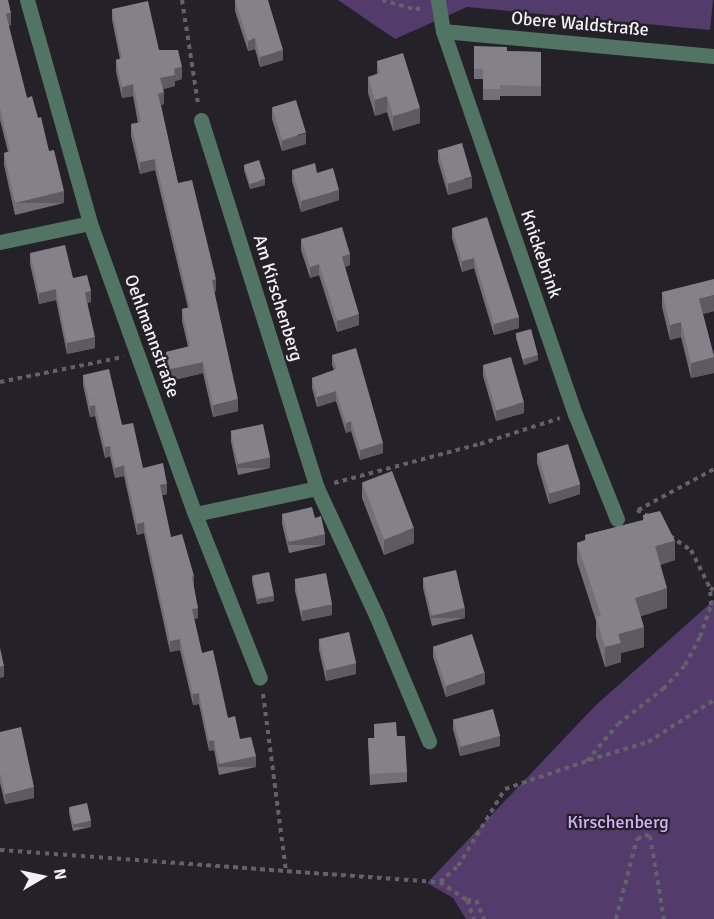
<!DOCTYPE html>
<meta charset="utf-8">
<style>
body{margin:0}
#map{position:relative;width:714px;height:919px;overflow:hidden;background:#242129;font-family:Signika,sans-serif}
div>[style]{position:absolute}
.green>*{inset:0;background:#533b6c}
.path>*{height:4px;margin-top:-2px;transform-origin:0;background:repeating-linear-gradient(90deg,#646169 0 4.5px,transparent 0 9px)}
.street>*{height:15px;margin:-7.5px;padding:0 7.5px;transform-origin:7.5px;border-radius:7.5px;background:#527464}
.wall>*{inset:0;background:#726f78}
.shaded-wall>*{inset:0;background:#5d5a61;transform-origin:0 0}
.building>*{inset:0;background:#85818b;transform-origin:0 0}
span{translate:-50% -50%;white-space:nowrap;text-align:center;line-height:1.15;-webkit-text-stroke:4.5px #242129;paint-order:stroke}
.street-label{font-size:18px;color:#f3f0f6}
.park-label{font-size:18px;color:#d3b1fa}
.north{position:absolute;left:12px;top:847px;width:60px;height:60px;-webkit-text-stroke:4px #242129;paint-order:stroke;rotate:81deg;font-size:16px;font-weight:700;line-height:24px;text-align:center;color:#f3f0f6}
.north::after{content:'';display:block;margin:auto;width:21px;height:27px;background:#f3f0f6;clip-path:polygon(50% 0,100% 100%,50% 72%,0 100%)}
</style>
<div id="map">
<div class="green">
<div style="clip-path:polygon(338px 0,713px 0,710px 30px,467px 7px,395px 39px)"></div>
<div style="clip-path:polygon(714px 600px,714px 919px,466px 919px,453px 898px,427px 883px,595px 706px)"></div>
</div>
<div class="path">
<div style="left:182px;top:0;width:104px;rotate:81.2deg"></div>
<div style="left:382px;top:0;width:35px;rotate:16deg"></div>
<div style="left:416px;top:10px;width:7px;rotate:-34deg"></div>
<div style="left:0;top:382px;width:126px;rotate:-11.5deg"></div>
<div style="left:334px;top:483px;width:151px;rotate:-15deg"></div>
<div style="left:480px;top:444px;width:84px;rotate:-18deg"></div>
<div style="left:637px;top:510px;width:15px;rotate:28deg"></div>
<div style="left:638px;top:510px;width:86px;rotate:-28.3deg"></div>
<div style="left:670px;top:536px;width:25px;rotate:34deg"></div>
<div style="left:691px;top:550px;width:42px;rotate:63.4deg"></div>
<div style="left:263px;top:694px;width:178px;rotate:82.6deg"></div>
<div style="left:589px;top:760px;width:62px;rotate:-17deg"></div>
<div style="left:648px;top:742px;width:78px;rotate:-32.5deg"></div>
<div style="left:0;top:850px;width:441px;rotate:4.2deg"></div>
<div style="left:440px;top:882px;width:32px;rotate:34deg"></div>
<div style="left:467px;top:900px;width:20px;rotate:70deg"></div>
<div style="left:440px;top:882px;width:24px;rotate:-42deg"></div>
<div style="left:458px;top:866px;width:90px;rotate:-58.6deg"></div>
<div style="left:505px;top:789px;width:87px;rotate:-18.9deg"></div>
<div style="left:587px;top:761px;width:48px;rotate:-50deg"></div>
<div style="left:618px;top:724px;width:57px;rotate:-37.9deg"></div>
<div style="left:663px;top:689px;width:33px;rotate:-47deg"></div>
<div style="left:685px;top:665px;width:32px;rotate:-62deg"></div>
<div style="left:700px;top:637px;width:34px;rotate:-71deg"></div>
<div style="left:711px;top:605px;width:17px;rotate:-93deg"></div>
<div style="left:710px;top:588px;width:4px;rotate:27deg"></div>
<div style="left:467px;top:900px;width:9px"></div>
<div style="left:476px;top:900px;width:21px;rotate:67deg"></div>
<div style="left:616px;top:919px;width:83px;rotate:-75.3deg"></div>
<div style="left:637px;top:839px;width:9px;rotate:-27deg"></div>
<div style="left:645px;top:835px;width:5px;rotate:11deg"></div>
<div style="left:650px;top:836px;width:84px;rotate:80.4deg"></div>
</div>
<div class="street">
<div style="left:27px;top:0;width:232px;rotate:74.2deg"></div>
<div style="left:90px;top:223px;width:309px;rotate:70.2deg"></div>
<div style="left:195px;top:514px;width:176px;rotate:68.4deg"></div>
<div style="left:438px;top:0;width:31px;rotate:81deg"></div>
<div style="left:443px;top:31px;width:405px;rotate:71deg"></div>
<div style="left:575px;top:414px;width:113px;rotate:68.2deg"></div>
<div style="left:443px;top:31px;width:272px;rotate:5.3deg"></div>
<div style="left:201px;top:120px;width:386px;rotate:72.5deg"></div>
<div style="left:317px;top:488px;width:140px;rotate:65.1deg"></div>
<div style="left:376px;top:615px;width:137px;rotate:67.2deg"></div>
<div style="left:0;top:242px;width:92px;rotate:-11.9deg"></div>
<div style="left:195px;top:514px;width:125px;rotate:-12deg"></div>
</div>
<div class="wall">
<div style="clip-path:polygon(0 0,11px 25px,8px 26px,27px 98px,38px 118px,49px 151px,64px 203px,15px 215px,4px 165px,4px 153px,8px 152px,0 120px)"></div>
<div style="clip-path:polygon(235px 0,283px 60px,260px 67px,255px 49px,248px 51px,235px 11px)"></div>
<div style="clip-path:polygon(112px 9px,159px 50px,182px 79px,175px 81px,175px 86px,163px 89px,164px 104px,161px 105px,178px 183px,216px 291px,214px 292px,238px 411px,213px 417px,203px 373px,170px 381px,166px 363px,166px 352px,188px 347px,182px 321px,182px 309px,188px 308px,155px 170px,140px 174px,131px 136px,131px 124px,138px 123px,133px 96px,122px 98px,116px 71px,116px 60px,120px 59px,112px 20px)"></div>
<div style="clip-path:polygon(474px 46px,507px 51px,541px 52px,541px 96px,500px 96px,500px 100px,483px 100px,483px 79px,474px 79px)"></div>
<div style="clip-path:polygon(377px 61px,420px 123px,393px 131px,387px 112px,375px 116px,368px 93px,368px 77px,377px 74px)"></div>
<div style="clip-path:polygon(272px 108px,306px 144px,282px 151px,272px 119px)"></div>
<div style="clip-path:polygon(438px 150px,472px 188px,448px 195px,438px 161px)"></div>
<div style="clip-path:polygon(244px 165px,265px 185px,250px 189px,244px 170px)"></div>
<div style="clip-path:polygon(292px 170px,317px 173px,339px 200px,301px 212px,292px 181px)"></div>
<div style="clip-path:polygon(452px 228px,519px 317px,519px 328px,494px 335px,474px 268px,462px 272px,452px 238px)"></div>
<div style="clip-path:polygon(301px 239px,350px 265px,345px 267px,359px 325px,337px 332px,319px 275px,310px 278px,301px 250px)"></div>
<div style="clip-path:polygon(30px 253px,73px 278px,91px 302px,87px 303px,95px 348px,67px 354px,56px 300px,39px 304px,30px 264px)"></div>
<div style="clip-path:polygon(662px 292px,714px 311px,703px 314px,714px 356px,714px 373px,691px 378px,681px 337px,670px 340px,662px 307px)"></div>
<div style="clip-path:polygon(516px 333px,538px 360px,524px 365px,516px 338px)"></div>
<div style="clip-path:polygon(332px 355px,383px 453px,360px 460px,351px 431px,346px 433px,336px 401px,317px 407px,312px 388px,312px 378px,334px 370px,332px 365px)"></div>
<div style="clip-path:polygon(483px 365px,524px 413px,496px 421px,483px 376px)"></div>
<div style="clip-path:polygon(83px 375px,122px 425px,143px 468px,167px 494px,162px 495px,171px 537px,194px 587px,198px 618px,194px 619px,202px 653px,228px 718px,256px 767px,219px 775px,214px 750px,209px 751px,199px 704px,193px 705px,180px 650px,170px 652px,144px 533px,137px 535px,124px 476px,115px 478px,110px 456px,105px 458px,95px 416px,90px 417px,83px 385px)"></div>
<div style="clip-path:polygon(231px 431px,270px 468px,238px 475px,231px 442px)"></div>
<div style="clip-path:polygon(537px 453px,580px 494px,549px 504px,537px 463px)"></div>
<div style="clip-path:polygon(362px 483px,414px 543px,384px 555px,362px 498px)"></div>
<div style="clip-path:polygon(282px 514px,315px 518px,325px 545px,289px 553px,282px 524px)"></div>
<div style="clip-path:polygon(643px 515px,675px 560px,660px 565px,667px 608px,641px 616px,644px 647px,621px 653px,621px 662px,605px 667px,596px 637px,596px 621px,577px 562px,577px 543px,585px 540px,585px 535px,643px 520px)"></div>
<div style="clip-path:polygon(252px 576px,274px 601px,257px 604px,252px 581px)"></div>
<div style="clip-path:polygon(423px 578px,465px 618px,432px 626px,423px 588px)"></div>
<div style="clip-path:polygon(295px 580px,332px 615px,302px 621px,295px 591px)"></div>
<div style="clip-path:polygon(319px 639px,356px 674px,326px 681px,319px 650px)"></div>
<div style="clip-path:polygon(433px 647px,485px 684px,446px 697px,433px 657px)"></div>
<div style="clip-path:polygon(453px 719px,500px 746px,460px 756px,453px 729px)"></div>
<div style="clip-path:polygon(374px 724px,397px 736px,407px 772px,407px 782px,370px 785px,368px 738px,374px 738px)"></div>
<div style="clip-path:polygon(0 732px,34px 798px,5px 804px,0 783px)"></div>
<div style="clip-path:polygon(69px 807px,91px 827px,73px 831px,69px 813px)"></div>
</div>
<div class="shaded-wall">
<div style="clip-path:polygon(11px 13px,11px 25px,6px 26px,6px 14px)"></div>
<div style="clip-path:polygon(255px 38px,255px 49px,248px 51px,248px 41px)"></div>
<div style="clip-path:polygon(283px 50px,283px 60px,260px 67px,260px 57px)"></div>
<div style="clip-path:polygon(182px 67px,182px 79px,175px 81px,175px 86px,160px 90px,160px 78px,174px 69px)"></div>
<div style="clip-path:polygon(133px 84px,133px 96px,122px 98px,122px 87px)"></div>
<div style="clip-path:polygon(164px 92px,164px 104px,158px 105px,158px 94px)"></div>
<div style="clip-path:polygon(387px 96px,387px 112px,375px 116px,375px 100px)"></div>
<div style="clip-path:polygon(420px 108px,420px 123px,393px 131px,393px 116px)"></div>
<div style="clip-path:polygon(306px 133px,306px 144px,282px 151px,282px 141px)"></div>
<div style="clip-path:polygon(155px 159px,155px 170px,140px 174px,140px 162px)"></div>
<div style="clip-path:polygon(472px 177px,472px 188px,448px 195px,448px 184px)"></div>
<div style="clip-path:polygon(265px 179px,265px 185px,250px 189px,250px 184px)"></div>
<div style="clip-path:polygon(339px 190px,339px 200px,301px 212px,301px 201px)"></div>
<div style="left:64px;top:191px;width:12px;height:50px;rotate:90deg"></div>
<div style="clip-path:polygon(350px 254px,350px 265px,342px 268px,342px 257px)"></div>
<div style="clip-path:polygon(474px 258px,474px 268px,462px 272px,462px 261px)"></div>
<div style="clip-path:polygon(319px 264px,319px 275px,310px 278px,310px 267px)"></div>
<div style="clip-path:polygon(216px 279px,216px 291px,212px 292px,212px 281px)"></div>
<div style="clip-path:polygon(56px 289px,56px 300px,39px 304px,39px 293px)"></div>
<div style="clip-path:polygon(91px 291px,91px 302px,85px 303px,85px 293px)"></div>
<div style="clip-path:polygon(714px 295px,714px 311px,699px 315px,699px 299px)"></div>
<div style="clip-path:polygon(359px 314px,359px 325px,337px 332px,337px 321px)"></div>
<div style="clip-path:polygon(519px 317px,519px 328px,494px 335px,494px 324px)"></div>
<div style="clip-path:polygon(681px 322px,681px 337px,670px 340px,670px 325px)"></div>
<div style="clip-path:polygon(95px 337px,95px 348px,67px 354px,67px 343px)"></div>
<div style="clip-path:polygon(538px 355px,538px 360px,524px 365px,524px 359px)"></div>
<div style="clip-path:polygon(714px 357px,714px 373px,691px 378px,691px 363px)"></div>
<div style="clip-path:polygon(203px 362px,203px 373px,170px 381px,170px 369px)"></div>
<div style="clip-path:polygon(336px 391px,336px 401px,317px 407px,317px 397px)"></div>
<div style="clip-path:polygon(238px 399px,238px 411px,213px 417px,213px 405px)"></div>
<div style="clip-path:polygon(524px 402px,524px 413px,496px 421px,496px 411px)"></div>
<div style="clip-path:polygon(95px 405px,95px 416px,90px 417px,90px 406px)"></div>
<div style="clip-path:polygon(351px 421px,351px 431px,346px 433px,346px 423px)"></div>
<div style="clip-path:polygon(383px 443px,383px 453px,360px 460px,360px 450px)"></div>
<div style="clip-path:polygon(110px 446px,110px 456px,105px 458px,105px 447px)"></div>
<div style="left:270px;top:457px;width:11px;height:33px;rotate:90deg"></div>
<div style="clip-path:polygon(124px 465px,124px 476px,115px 478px,115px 468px)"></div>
<div style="clip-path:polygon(167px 484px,167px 494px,160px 496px,160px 485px)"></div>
<div style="clip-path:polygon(580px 484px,580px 494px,549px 504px,549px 493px)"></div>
<div style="clip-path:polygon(144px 522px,144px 533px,137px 535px,137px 524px)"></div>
<div style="clip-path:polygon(414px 528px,414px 543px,384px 555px,384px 540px)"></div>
<div style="left:325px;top:534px;width:11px;height:37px;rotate:90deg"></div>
<div style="clip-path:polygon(675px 541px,675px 560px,655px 566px,655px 546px)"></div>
<div style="left:194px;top:576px;width:11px;height:2px;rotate:90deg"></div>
<div style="clip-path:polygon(667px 588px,667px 608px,635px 618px,635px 598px)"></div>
<div style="clip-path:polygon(274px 595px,274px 601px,257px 604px,257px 599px)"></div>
<div style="clip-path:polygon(332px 604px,332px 615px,302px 621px,302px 611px)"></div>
<div style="clip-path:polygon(198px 608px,198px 618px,192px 620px,192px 609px)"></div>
<div style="left:465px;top:608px;width:10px;height:34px;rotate:90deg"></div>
<div style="clip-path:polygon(644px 627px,644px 647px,621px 653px,621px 662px,605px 667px,605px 647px,618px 634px)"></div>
<div style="clip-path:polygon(180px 639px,180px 650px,170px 652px,170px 641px)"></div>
<div style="clip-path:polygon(356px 663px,356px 674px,326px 681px,326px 670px)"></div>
<div style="clip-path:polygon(4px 666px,4px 677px,0 678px,0 667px)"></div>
<div style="clip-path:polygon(485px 673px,485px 684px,446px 697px,446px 686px)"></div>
<div style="clip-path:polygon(199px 693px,199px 704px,193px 705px,193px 694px)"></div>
<div style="clip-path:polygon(500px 736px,500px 746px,460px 756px,460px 745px)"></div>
<div style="clip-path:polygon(214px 740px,214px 750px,209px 751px,209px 741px)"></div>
<div style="left:256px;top:756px;width:11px;height:38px;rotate:90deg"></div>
<div style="clip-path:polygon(34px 787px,34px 798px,5px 804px,5px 794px)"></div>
<div style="left:91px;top:821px;width:6px;height:18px;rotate:90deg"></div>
</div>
<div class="building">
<div style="clip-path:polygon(0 0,8px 0,11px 13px,6px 14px,27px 98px,32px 96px,38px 118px,41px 117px,49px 151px,54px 150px,64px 191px,15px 203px,4px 153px,10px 151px,0 108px)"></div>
<div style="clip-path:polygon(235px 0,268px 0,283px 50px,260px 57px,255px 38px,248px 41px)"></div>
<div style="clip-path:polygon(148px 1px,159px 50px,178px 50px,182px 67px,174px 69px,175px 75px,160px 78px,164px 92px,158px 94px,178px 183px,192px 180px,216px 279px,212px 281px,238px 399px,213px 405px,203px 362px,170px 369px,166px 352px,190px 346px,182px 309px,190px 307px,155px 159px,140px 162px,131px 124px,141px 122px,133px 84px,122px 87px,116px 60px,122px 58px,112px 9px)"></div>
<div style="clip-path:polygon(474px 46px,507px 47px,507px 51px,541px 52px,541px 86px,500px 85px,500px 89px,483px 89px,483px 69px,474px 69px)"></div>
<div style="clip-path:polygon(403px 53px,420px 108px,393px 116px,387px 96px,375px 100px,368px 77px,380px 73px,377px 61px)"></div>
<div style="left:296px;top:100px;width:34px;height:25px;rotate:73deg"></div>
<div style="left:462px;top:143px;width:35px;height:25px;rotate:74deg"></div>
<div style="left:259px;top:160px;width:20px;height:16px;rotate:72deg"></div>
<div style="clip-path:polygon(315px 163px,317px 173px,333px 168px,339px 190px,301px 201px,292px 170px)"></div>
<div style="clip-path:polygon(487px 217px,519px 317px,494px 324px,474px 258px,462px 261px,452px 228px)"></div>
<div style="clip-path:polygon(342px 227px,350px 254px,342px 257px,359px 314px,337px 321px,319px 264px,310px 267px,301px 239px)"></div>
<div style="clip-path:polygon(65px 245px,73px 278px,87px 275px,91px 291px,85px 293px,95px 337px,67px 343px,56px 289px,39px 293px,30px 253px)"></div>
<div style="clip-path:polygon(714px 279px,714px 295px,699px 299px,714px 357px,691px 363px,681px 322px,670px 325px,662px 292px)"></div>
<div style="left:531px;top:329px;width:27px;height:16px;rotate:75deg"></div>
<div style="clip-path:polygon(356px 348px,383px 443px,360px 450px,351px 421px,346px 423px,336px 391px,317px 397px,312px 378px,337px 369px,332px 355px)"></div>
<div style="left:511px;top:357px;width:47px;height:29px;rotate:74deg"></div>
<div style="clip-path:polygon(109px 369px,122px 425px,133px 423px,143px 468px,163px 463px,167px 484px,160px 485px,171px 537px,182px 534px,194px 576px,192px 577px,198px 608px,192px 609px,202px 653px,213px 650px,228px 718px,235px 716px,240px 739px,251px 737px,256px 756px,219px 764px,214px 740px,209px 741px,199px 693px,193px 694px,180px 639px,170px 641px,144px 522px,137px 524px,124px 465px,115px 468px,110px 446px,105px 447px,95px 405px,90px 406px,83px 375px)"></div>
<div style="left:263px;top:424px;width:34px;height:33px;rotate:78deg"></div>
<div style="left:568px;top:444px;width:42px;height:32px;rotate:73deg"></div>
<div style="left:392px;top:471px;width:61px;height:32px;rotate:69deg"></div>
<div style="clip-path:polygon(312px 507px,315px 518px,321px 516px,325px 534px,289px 542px,282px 514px)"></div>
<div style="clip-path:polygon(660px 511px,675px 541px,655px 546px,667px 588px,635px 598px,644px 627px,618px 634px,621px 643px,605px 647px,596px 617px,601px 616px,577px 543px,586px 540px,585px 535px,644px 520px,643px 515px)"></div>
<div style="left:456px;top:570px;width:39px;height:34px;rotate:77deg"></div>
<div style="left:269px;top:572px;width:24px;height:17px;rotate:78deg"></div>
<div style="left:326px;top:573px;width:32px;height:32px;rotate:79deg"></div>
<div style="left:349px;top:632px;width:32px;height:31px;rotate:77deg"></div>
<div style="left:472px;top:634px;width:41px;height:41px;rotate:72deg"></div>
<div style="clip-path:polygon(0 648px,4px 666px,0 667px)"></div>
<div style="left:493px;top:709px;width:28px;height:41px;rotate:75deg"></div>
<div style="clip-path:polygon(396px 722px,397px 736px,405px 736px,407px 772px,370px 774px,368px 738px,375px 738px,374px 724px)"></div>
<div style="clip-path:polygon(21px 727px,34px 787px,5px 794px,0 773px,0 732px)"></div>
<div style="left:87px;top:803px;width:18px;height:18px;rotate:77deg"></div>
</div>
<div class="street-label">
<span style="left:580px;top:24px;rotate:5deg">Obere Waldstraße</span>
<span style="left:541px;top:254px;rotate:71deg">Knickebrink</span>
<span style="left:278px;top:298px;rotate:73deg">Am Kirschenberg</span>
<span style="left:152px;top:336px;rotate:70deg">Oehlmannstraße</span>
</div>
<div class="park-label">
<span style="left:618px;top:822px">Kirschenberg</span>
</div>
<div class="north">N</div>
</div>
